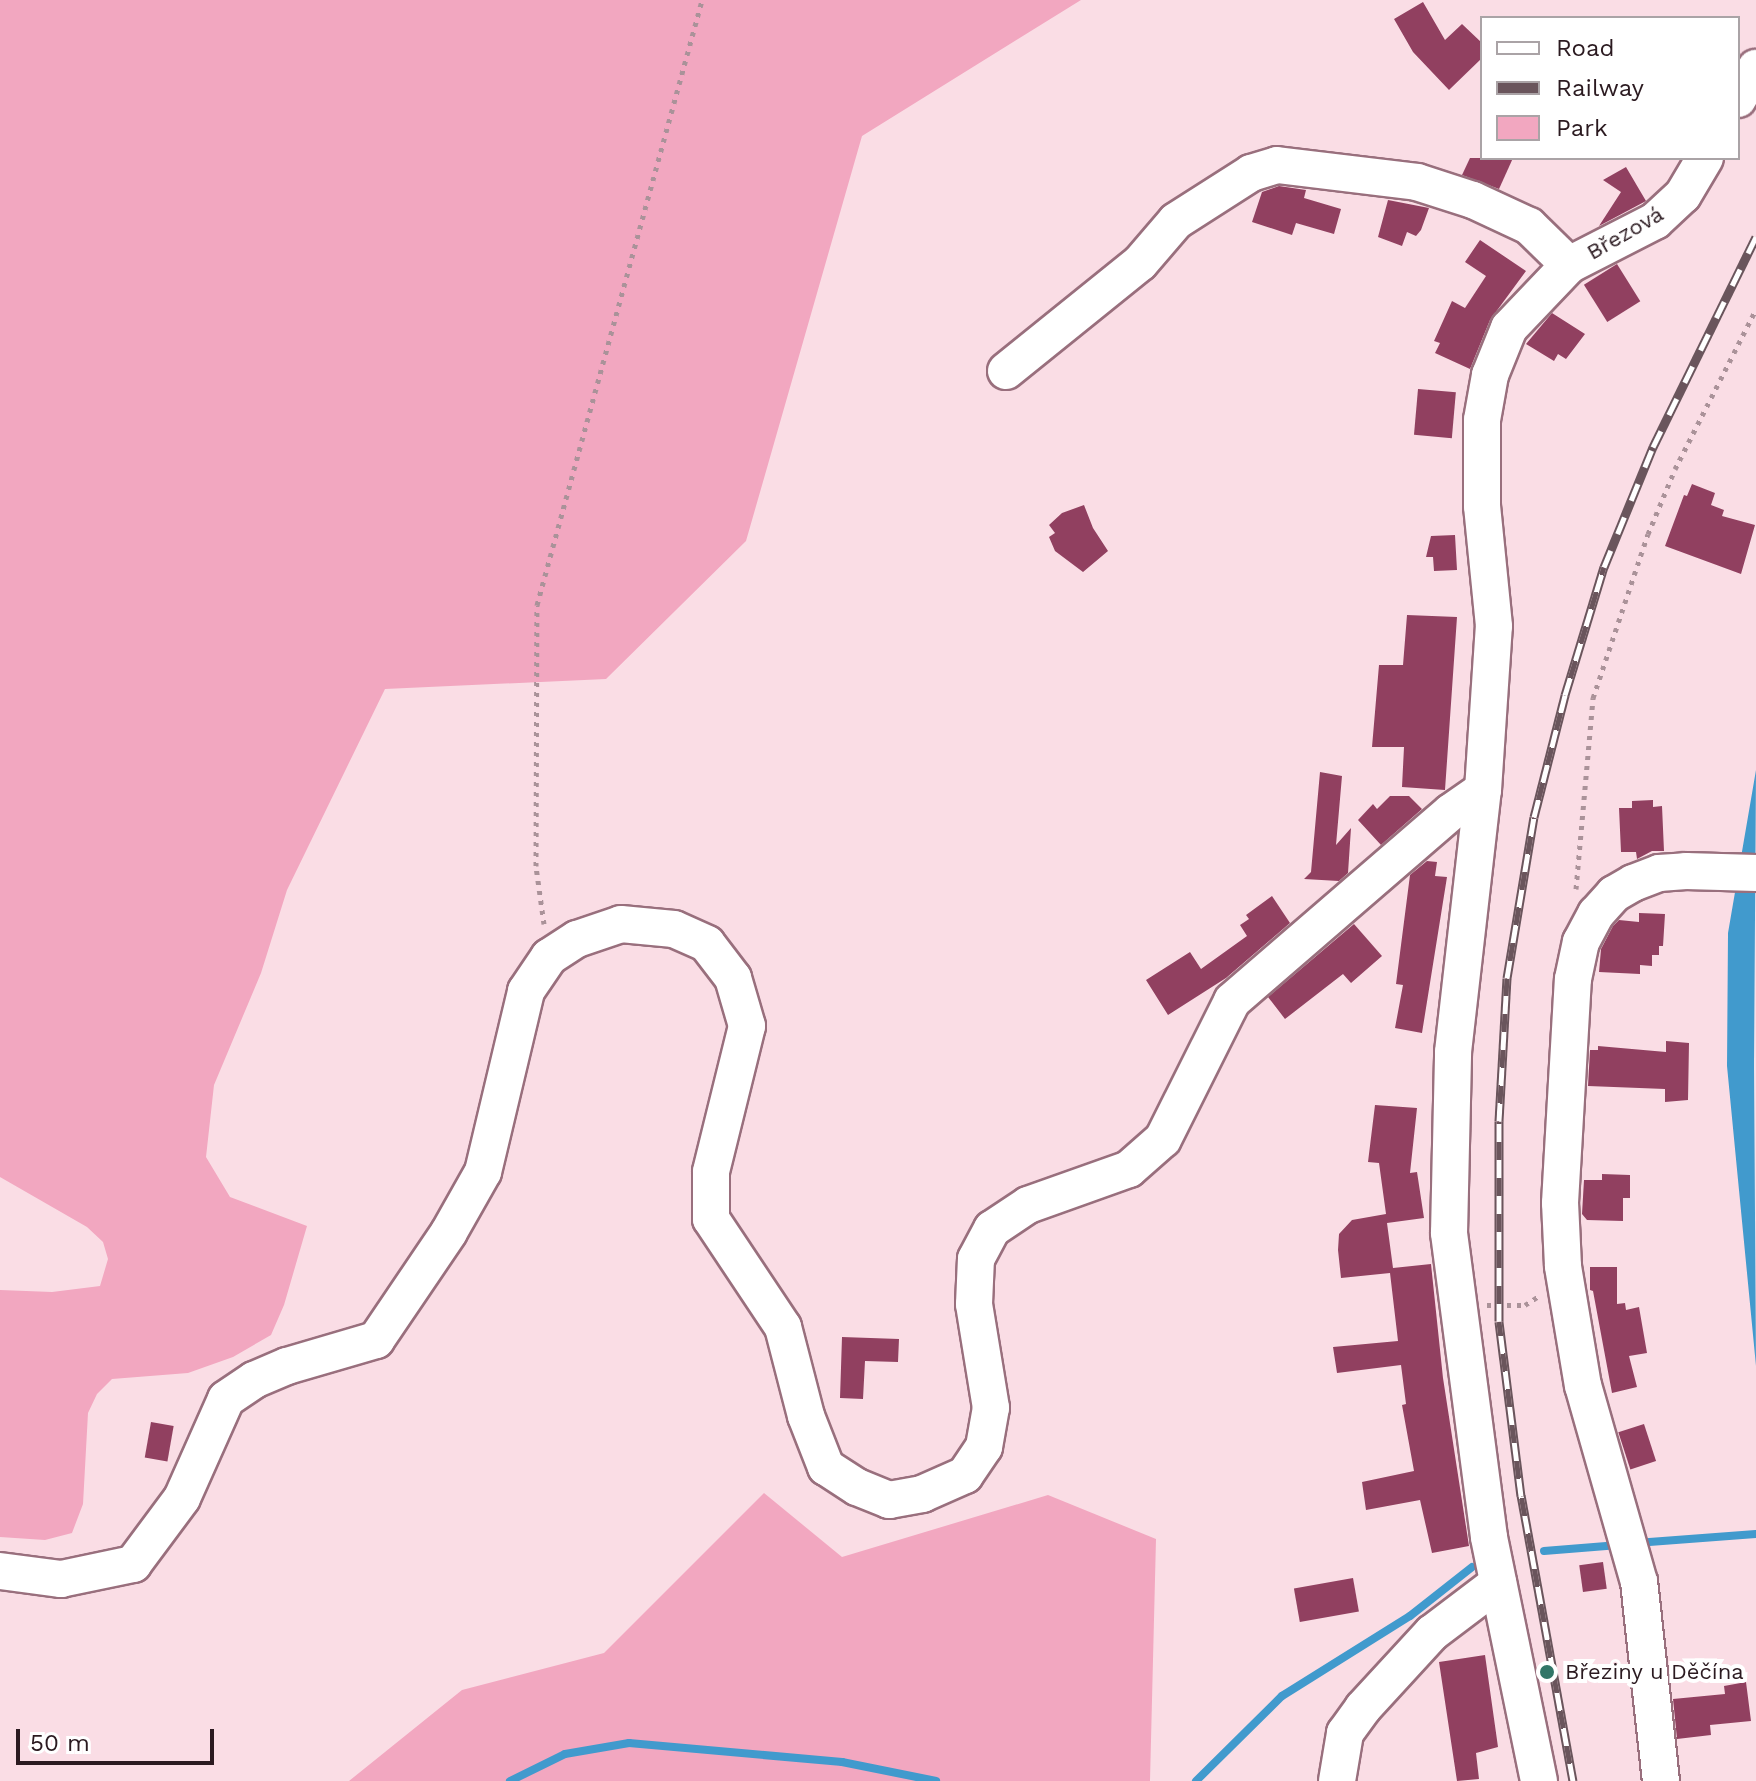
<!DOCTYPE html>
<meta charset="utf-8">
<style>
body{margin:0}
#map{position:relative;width:1756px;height:1781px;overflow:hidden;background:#fadde5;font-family:"Work Sans",sans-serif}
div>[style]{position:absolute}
.green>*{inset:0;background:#f2a7c0}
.water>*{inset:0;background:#419acd}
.stream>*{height:8px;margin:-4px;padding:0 4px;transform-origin:4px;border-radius:4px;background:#419acd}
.building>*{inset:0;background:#914060;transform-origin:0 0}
.path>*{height:5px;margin-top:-2.5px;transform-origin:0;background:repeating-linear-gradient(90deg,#aa9299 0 4px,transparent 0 10px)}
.roads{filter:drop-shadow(2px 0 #996f7d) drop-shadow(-2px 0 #996f7d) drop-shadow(0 2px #996f7d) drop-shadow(0 -2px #996f7d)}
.minor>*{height:36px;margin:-18px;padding:0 18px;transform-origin:18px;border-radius:18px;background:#fff}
.rail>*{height:9px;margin-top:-4.5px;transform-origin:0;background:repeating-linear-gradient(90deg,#fff 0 18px,#6a555c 0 36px);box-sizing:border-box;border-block:2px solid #6a555c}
.dots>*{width:22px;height:22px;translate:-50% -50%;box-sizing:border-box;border:4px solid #fff;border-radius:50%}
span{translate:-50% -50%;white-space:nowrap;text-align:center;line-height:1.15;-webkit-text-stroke:8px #fff;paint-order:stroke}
.street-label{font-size:22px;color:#2b1a20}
.poi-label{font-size:22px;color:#2b1a20}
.left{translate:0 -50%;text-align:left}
.legend{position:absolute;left:1480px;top:16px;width:260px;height:144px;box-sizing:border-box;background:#fff;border:2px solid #aaa3a6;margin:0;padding:10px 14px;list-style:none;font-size:24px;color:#2b1a20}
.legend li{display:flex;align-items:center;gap:16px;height:40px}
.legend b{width:40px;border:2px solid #aaa3a6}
.scale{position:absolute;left:16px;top:1729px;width:198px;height:36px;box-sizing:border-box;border:4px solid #2b1a20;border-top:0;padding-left:10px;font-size:24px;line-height:28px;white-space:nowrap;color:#2b1a20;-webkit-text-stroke:6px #fff;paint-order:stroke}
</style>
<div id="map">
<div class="green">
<div style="clip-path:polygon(0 0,1081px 0,862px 136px,746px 541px,606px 679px,385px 689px,287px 890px,261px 973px,214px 1085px,206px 1157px,230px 1197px,307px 1226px,284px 1305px,271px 1335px,233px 1357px,188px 1373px,112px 1379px,97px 1394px,88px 1413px,83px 1504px,72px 1533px,45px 1540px,0 1537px,0 1290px,52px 1292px,100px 1286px,108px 1259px,103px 1242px,87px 1227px,0 1177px)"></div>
<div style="clip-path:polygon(764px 1493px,842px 1557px,1048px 1495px,1156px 1539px,1150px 1781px,349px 1781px,462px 1690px,604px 1653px)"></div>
</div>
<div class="water">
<div style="clip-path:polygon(1756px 770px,1754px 1065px,1756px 1366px,1727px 1066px,1728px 933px)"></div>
</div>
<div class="stream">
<div style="left:1636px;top:1543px;width:120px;rotate:-4.3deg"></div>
<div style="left:1544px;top:1551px;width:75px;rotate:-4.6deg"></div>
<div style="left:510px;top:1781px;width:61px;rotate:-26.1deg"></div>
<div style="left:565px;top:1754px;width:65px;rotate:-9.8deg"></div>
<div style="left:629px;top:1743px;width:214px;rotate:5.1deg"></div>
<div style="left:842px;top:1762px;width:96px;rotate:11.4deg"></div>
<div style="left:1196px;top:1781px;width:121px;rotate:-44.7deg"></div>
<div style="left:1282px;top:1696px;width:151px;rotate:-32deg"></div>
<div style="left:1410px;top:1616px;width:79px;rotate:-38.3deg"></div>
</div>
<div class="building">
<div style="clip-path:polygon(1423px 2px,1445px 40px,1462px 24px,1482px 43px,1482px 58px,1449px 90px,1413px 52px,1394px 19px)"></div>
<div style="clip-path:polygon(1470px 158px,1513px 158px,1499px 189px,1462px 175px)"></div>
<div style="clip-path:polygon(1626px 167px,1646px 201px,1599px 226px,1621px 192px,1603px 180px)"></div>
<div style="clip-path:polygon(1279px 186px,1306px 190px,1304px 198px,1341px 209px,1334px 234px,1296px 223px,1292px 235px,1252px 222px,1262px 192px)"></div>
<div style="clip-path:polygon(1388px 200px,1429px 208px,1421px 230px,1416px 236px,1407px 232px,1402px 246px,1378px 237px)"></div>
<div style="clip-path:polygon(1480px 240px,1526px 271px,1490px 320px,1470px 369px,1435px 353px,1440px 343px,1434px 341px,1452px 301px,1465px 308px,1486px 276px,1465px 262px)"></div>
<div style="left:1617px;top:264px;width:44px;height:39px;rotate:58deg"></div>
<div style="clip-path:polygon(1552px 313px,1585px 334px,1566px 359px,1558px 354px,1554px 361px,1526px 344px)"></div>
<div style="left:1418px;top:389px;width:38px;height:46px;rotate:5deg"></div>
<div style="clip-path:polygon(1692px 484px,1715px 493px,1711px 505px,1724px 510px,1722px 516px,1755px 525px,1741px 574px,1665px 546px,1684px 495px,1687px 496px)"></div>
<div style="clip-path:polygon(1084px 505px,1093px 528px,1108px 551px,1083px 572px,1055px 551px,1049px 537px,1055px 533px,1049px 525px,1062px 513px)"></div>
<div style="clip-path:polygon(1455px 535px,1457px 570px,1434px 571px,1433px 557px,1426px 557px,1431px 536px)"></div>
<div style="clip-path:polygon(1407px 615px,1457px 617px,1445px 790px,1402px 787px,1404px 747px,1372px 747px,1379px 665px,1403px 665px)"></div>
<div style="clip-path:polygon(1320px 772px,1342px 776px,1336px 845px,1351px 828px,1348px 873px,1339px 881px,1304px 879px,1311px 872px)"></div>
<div style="clip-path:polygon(1390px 796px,1409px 796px,1422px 809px,1381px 845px,1358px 820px,1373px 804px,1377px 809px)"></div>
<div style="clip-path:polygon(1653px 800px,1653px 807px,1662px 806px,1664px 851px,1652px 851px,1637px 859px,1636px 852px,1621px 852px,1619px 808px,1632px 808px,1632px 801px)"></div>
<div style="clip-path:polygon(1427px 861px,1437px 862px,1435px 876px,1447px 877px,1422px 1033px,1395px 1028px,1403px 985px,1396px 984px,1410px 875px)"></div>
<div style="clip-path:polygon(1272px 896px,1290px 923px,1226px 978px,1168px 1015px,1146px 980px,1190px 952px,1201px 969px,1247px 936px,1240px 925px,1249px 919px,1246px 915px)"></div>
<div style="clip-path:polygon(1639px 913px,1665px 914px,1663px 946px,1659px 946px,1659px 955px,1652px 955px,1652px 966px,1640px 965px,1640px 974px,1599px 972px,1601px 949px,1613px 926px,1619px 920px,1639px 922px)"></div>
<div style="clip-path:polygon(1354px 924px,1382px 956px,1351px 983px,1343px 974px,1285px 1019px,1268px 997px)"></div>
<div style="clip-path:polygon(1666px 1041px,1689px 1043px,1688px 1100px,1665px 1102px,1665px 1089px,1588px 1086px,1590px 1050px,1598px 1050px,1598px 1046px,1666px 1052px)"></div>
<div style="clip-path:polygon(1375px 1105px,1417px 1108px,1410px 1173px,1417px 1172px,1424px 1218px,1387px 1223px,1393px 1268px,1431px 1264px,1443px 1378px,1469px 1546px,1432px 1553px,1420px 1500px,1366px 1510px,1362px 1482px,1414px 1471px,1402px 1405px,1406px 1404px,1401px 1365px,1337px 1373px,1333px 1347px,1398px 1341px,1390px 1273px,1341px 1278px,1338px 1250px,1339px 1234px,1352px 1220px,1386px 1214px,1379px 1163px,1368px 1162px)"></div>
<div style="clip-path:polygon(1602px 1174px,1630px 1175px,1630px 1198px,1623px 1198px,1623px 1221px,1587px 1220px,1582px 1214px,1584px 1180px,1602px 1180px)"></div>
<div style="clip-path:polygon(1590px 1267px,1617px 1267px,1617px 1304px,1625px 1303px,1626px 1310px,1639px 1307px,1647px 1353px,1629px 1356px,1637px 1387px,1612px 1393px,1593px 1291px,1590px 1290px)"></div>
<div style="clip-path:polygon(842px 1337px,899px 1339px,898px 1362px,865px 1361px,863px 1399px,840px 1398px)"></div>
<div style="left:151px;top:1422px;width:23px;height:36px;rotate:10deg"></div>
<div style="left:1644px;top:1424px;width:39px;height:27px;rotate:72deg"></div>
<div style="left:1603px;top:1562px;width:27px;height:24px;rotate:82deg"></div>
<div style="left:1353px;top:1578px;width:34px;height:60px;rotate:80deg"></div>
<div style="clip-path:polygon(1485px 1655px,1498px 1747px,1476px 1753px,1479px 1779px,1457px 1781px,1439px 1662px)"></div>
<div style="clip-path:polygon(1746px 1682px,1751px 1721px,1710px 1725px,1711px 1735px,1677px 1739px,1673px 1699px,1725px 1694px,1724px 1686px)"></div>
</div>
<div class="path">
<div style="left:1576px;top:889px;width:192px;rotate:-84.9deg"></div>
<div style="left:1593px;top:698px;width:173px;rotate:-71.5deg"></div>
<div style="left:1648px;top:534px;width:70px;rotate:-67.4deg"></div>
<div style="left:1675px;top:469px;width:179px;rotate:-63.1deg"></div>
<div style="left:544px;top:924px;width:59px;rotate:-97.9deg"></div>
<div style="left:536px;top:866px;width:261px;rotate:-89.8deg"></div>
<div style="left:537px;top:605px;width:627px;rotate:-74.74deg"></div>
<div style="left:1487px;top:1305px;width:38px"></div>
<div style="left:1525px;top:1305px;width:17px;rotate:-33deg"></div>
</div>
<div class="roads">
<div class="minor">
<div style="left:1738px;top:99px;width:36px;rotate:-60deg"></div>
<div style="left:1006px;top:371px;width:172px;rotate:-38.9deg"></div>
<div style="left:1140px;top:263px;width:55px;rotate:-49.4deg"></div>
<div style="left:1176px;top:221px;width:89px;rotate:-32.6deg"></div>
<div style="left:1251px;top:173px;width:27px;rotate:-17deg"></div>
<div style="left:1277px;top:165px;width:141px;rotate:6.9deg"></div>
<div style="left:1417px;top:182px;width:59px;rotate:17.8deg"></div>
<div style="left:1473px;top:200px;width:62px;rotate:24.9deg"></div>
<div style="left:1529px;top:226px;width:56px;rotate:44.3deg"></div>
<div style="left:0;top:1571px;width:62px;rotate:7.5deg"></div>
<div style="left:61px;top:1579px;width:74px;rotate:-11.8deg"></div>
<div style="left:133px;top:1564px;width:82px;rotate:-53.4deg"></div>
<div style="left:182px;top:1498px;width:108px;rotate:-66deg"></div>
<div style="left:226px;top:1399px;width:34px;rotate:-34deg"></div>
<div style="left:254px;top:1380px;width:36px;rotate:-23deg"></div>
<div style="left:287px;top:1366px;width:93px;rotate:-16.3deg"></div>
<div style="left:376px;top:1340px;width:130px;rotate:-55.9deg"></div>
<div style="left:449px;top:1232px;width:69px;rotate:-60.5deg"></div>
<div style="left:483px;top:1172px;width:186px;rotate:-76.6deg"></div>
<div style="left:526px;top:991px;width:41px;rotate:-55.9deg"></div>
<div style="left:549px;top:957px;width:33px;rotate:-33deg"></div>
<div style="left:577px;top:939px;width:46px;rotate:-18.8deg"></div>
<div style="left:621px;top:924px;width:53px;rotate:5.4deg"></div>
<div style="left:674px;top:929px;width:36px;rotate:24deg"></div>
<div style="left:707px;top:944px;width:43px;rotate:52.6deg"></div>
<div style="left:733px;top:978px;width:50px;rotate:73.7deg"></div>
<div style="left:747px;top:1026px;width:150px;rotate:103.9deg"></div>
<div style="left:711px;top:1172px;width:47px;rotate:90deg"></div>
<div style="left:711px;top:1219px;width:130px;rotate:56.3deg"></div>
<div style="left:783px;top:1327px;width:92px;rotate:75.5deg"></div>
<div style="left:806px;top:1416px;width:55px;rotate:68.6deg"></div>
<div style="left:826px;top:1467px;width:37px;rotate:33deg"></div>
<div style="left:857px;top:1487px;width:35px;rotate:22deg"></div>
<div style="left:889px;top:1500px;width:34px;rotate:-10deg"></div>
<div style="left:922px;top:1494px;width:47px;rotate:-23.8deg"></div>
<div style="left:965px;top:1475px;width:34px;rotate:-56deg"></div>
<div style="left:984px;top:1447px;width:40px;rotate:-80deg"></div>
<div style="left:991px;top:1408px;width:105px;rotate:-99.3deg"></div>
<div style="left:974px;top:1304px;width:45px;rotate:-87.5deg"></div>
<div style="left:976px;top:1259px;width:34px;rotate:-62deg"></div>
<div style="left:992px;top:1229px;width:43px;rotate:-33.7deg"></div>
<div style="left:1028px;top:1205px;width:107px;rotate:-19.6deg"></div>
<div style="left:1129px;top:1169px;width:45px;rotate:-41.4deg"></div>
<div style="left:1163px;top:1139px;width:154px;rotate:-63.4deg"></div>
<div style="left:1232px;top:1001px;width:289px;rotate:-40.8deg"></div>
<div style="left:1451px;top:812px;width:39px;rotate:-35deg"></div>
<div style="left:1337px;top:1781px;width:49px;rotate:-80.5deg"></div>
<div style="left:1345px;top:1733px;width:31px;rotate:-54deg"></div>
<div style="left:1363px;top:1708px;width:102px;rotate:-47.4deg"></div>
<div style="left:1432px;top:1633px;width:83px;rotate:-37.1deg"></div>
<div style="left:1539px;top:1781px;width:249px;rotate:-101.6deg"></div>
<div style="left:1489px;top:1537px;width:307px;rotate:-97.5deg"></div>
<div style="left:1449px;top:1233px;width:181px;rotate:-88.7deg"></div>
<div style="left:1453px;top:1052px;width:264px;rotate:-83.5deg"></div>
<div style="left:1483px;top:790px;width:164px;rotate:-86.2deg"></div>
<div style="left:1494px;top:626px;width:121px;rotate:-95.7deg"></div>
<div style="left:1482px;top:506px;width:86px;rotate:-90deg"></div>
<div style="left:1482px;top:420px;width:46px;rotate:-79.9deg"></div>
<div style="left:1490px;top:375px;width:51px;rotate:-68deg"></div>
<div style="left:1509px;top:328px;width:87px;rotate:-46.4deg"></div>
<div style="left:1569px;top:265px;width:97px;rotate:-27.1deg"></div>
<div style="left:1655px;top:221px;width:38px;rotate:-43deg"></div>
<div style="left:1683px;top:195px;width:43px;rotate:-59.3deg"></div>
<div style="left:1661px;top:1781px;width:200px;rotate:-96.3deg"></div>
<div style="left:1639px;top:1582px;width:204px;rotate:-105.9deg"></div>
<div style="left:1583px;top:1386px;width:122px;rotate:-99.5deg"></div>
<div style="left:1563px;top:1266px;width:63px;rotate:-92.7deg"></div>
<div style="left:1560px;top:1203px;width:224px;rotate:-86.7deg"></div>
<div style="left:1573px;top:979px;width:38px;rotate:-78deg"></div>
<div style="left:1581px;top:942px;width:32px;rotate:-62deg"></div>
<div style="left:1596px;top:914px;width:27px;rotate:-48deg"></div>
<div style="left:1614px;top:894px;width:22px;rotate:-30deg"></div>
<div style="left:1633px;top:883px;width:28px;rotate:-21deg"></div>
<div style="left:1659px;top:873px;width:27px;rotate:-4deg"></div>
<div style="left:1686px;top:871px;width:70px;rotate:1.6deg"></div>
</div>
</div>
<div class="rail">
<div style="left:1573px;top:1781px;width:290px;rotate:-100.3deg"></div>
<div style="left:1521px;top:1496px;width:176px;rotate:-97.2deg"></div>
<div style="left:1499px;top:1321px;width:200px;rotate:-90deg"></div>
<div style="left:1499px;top:1121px;width:143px;rotate:-86.8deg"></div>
<div style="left:1507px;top:978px;width:163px;rotate:-80.5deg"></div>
<div style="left:1534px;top:817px;width:126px;rotate:-75.7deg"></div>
<div style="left:1565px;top:695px;width:134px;rotate:-73.1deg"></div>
<div style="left:1604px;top:567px;width:130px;rotate:-67.8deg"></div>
<div style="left:1653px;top:447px;width:234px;rotate:-63.9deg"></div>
</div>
<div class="dots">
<div style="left:1547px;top:1672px;background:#327567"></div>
</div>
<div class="street-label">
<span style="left:1625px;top:233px;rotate:-30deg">Březová</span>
</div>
<div class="poi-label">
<span class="left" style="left:1565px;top:1672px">Březiny u Děčína</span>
</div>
<ul class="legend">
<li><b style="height:10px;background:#fff"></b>Road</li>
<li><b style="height:10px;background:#6a555c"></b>Railway</li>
<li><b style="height:22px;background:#f2a7c0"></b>Park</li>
</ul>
<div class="scale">50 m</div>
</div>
